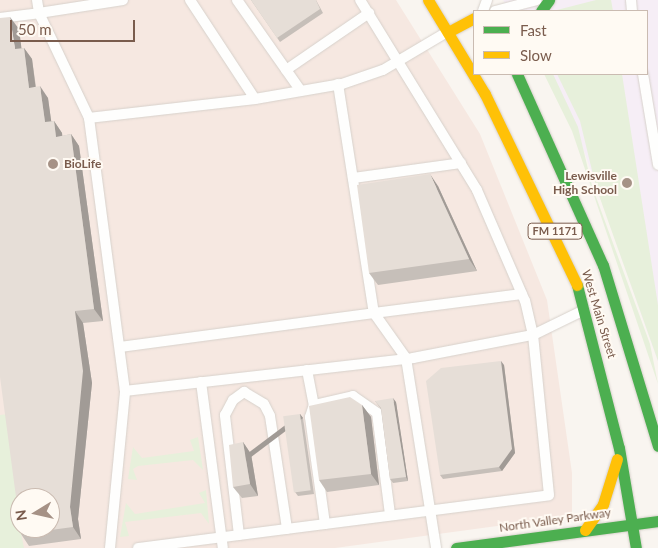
<!DOCTYPE html>
<style>
body{margin:0}
#map{position:relative;width:658px;height:548px;overflow:hidden;background:#f9f5f0;font-family:Lato,sans-serif}
div>[style]{position:absolute}
.commercial>*{inset:0;background:#f6e8e1}
.education>*{inset:0;background:#f6eef6}
.green>*{inset:0;background:#e7f0db}
.roads{filter:drop-shadow(0 0 1px #d7d1cb) drop-shadow(0 0 1px #d7d1cb)}
.lane>*{height:10px;margin:-5px;padding:0 5px;transform-origin:5px;border-radius:5px;background:#fefefd}
.fast>*{height:11px;margin:-5.5px;padding:0 5.5px;transform-origin:5.5px;border-radius:5.5px;background:#4caf50}
.slow>*{height:11px;margin:-5.5px;padding:0 5.5px;transform-origin:5.5px;border-radius:5.5px;background:#ffc107}
.wall>*{inset:0;background:#c6bfb9}
.shaded-wall>*{inset:0;background:#a19b96;transform-origin:0 0}
.building>*{inset:0;background:#e6ded7;transform-origin:0 0}
.dots>*{width:14px;height:14px;translate:-50% -50%;box-sizing:border-box;border:2px solid #fffaf3;border-radius:50%}
span{translate:-50% -50%;white-space:nowrap;text-align:center;line-height:1.15;-webkit-text-stroke:4px #fffaf3;paint-order:stroke}
.shield-label span{padding:1px 4px;background:#fffaf3;border:1px solid;border-radius:4px;-webkit-text-stroke-width:0}
.shield-label{font-size:11px;color:#7a5c4d;font-weight:700}
.poi-label{font-size:12px;color:#7a5c4d;font-weight:700}
.left{translate:0 -50%;text-align:left}
.right{translate:-100% -50%;text-align:right}
.street-label{font-size:12px;color:#7a5c4d}
.legend{position:absolute;left:473px;top:10px;width:175px;height:65px;box-sizing:border-box;background:#fffaf3;border:1px solid #cabbb1;margin:0;padding:6px 9px;list-style:none;font-size:15px;color:#7a5c4d}
.legend li{display:flex;align-items:center;gap:10px;height:25px}
.legend b{width:25px;border:1px solid #cabbb1}
.north{position:absolute;left:10px;top:488px;width:50px;height:50px;box-sizing:border-box;background:#fffaf3;border:1px solid #cabbb1;border-radius:50%;rotate:261deg;font-size:14px;font-weight:700;line-height:20px;text-align:center;color:#7a5c4d}
.north::after{content:'';display:block;margin:auto;width:18px;height:22px;background:#a69286;clip-path:polygon(50% 0,100% 100%,50% 72%,0 100%)}
.scale{position:absolute;left:10px;top:20px;width:125px;height:22px;box-sizing:border-box;border:2px solid #7a5c4d;border-top:0;padding-left:6px;font-size:15px;line-height:18px;white-space:nowrap;color:#7a5c4d;-webkit-text-stroke:4px #fffaf3;paint-order:stroke}
</style>
<div id="map">
<div class="commercial">
<i style="clip-path:polygon(evenodd,0 0,396px 0,480px 134px,547px 300px,572px 473px,572px 516px,335px 548px,0 548px,0 0,20px 498px,50px 498px,50px 528px,20px 528px,20px 498px)"></i>
</div>
<div class="education">
<i style="clip-path:polygon(503px 0,658px 0,658px 362px,577px 131px,548px 74px,647px 74px,647px 11px,510px 11px)"></i>
</div>
<div class="green">
<i style="clip-path:polygon(596px 0,611px 0,613px 11px,553px 11px)"></i>
<i style="clip-path:polygon(544px 74px,553px 74px,578px 127px,592px 186px,650px 344px,658px 384px,572px 131px)"></i>
<i style="clip-path:polygon(557px 74px,622px 74px,658px 305px,658px 361px,596px 187px,580px 121px)"></i>
<i style="clip-path:polygon(9px 414px,20px 528px,24px 548px,0 548px,0 415px)"></i>
<i style="clip-path:polygon(198px 437px,203px 470px,193px 460px,138px 466px,133px 469px,137px 480px,128px 479px,133px 447px,142px 458px,194px 451px,190px 440px)"></i>
<i style="clip-path:polygon(206px 490px,209px 524px,201px 513px,125px 522px,129px 536px,120px 537px,126px 503px,135px 514px,205px 503px,199px 493px)"></i>
</div>
<div class="roads">
<div class="lane">
<i style="left:37px;top:0;width:13px;rotate:81deg"></i>
<i style="left:39px;top:13px;width:85px;rotate:-8.8deg"></i>
<i style="left:190px;top:0;width:118px;rotate:56.7deg"></i>
<i style="left:255px;top:99px;width:88px;rotate:-9.8deg"></i>
<i style="left:342px;top:84px;width:43px;rotate:-18.9deg"></i>
<i style="left:383px;top:70px;width:74px;rotate:-30.7deg"></i>
<i style="left:237px;top:0;width:111px;rotate:54.9deg"></i>
<i style="left:631px;top:0;width:11px;rotate:85deg"></i>
<i style="left:483px;top:11px;width:12px;rotate:-70deg"></i>
<i style="left:495px;top:11px;width:43px;rotate:-14.7deg"></i>
<i style="left:0;top:18px;width:39px;rotate:-7deg"></i>
<i style="left:39px;top:13px;width:116px;rotate:64.5deg"></i>
<i style="left:89px;top:118px;width:275px;rotate:82.5deg"></i>
<i style="left:286px;top:70px;width:101px;rotate:-34.5deg"></i>
<i style="left:643px;top:74px;width:92px;rotate:80.6deg"></i>
<i style="left:338px;top:84px;width:232px;rotate:81.1deg"></i>
<i style="left:374px;top:313px;width:149px;rotate:-7.3deg"></i>
<i style="left:89px;top:118px;width:167px;rotate:-6.5deg"></i>
<i style="left:353px;top:178px;width:109px;rotate:-7.9deg"></i>
<i style="left:120px;top:347px;width:256px;rotate:-7.6deg"></i>
<i style="left:374px;top:313px;width:55px;rotate:54.6deg"></i>
<i style="left:406px;top:358px;width:192px;rotate:81deg"></i>
<i style="left:307px;top:370px;width:36px;rotate:79deg"></i>
<i style="left:201px;top:382px;width:167px;rotate:82.5deg"></i>
<i style="left:325px;top:524px;width:108px;rotate:-98deg"></i>
<i style="left:310px;top:417px;width:13px;rotate:-72deg"></i>
<i style="left:314px;top:405px;width:40px;rotate:-13deg"></i>
<i style="left:353px;top:396px;width:29px;rotate:35deg"></i>
<i style="left:377px;top:413px;width:103px;rotate:82.7deg"></i>
<i style="left:239px;top:535px;width:121px;rotate:-96.7deg"></i>
<i style="left:225px;top:415px;width:17px;rotate:-62deg"></i>
<i style="left:233px;top:400px;width:14px;rotate:-36deg"></i>
<i style="left:244px;top:392px;width:23px;rotate:31deg"></i>
<i style="left:264px;top:404px;width:13px;rotate:63deg"></i>
<i style="left:270px;top:416px;width:114px;rotate:81.4deg"></i>
<i style="left:110px;top:548px;width:158px;rotate:-84.5deg"></i>
<i style="left:125px;top:391px;width:290px;rotate:-6.5deg"></i>
<i style="left:413px;top:358px;width:122px;rotate:-10.9deg"></i>
<i style="left:533px;top:335px;width:35px;rotate:-103deg"></i>
<i style="left:525px;top:301px;width:121px;rotate:-113.4deg"></i>
<i style="left:477px;top:190px;width:223px;rotate:-121.6deg"></i>
<i style="left:138px;top:548px;width:414px;rotate:-7.3deg"></i>
<i style="left:549px;top:495px;width:161px;rotate:-95.7deg"></i>
<i style="left:533px;top:335px;width:57px;rotate:-26.1deg"></i>
</div>
<div class="fast">
<i style="left:541px;top:11px;width:14px;rotate:-54deg"></i>
<i style="left:517px;top:74px;width:209px;rotate:65.8deg"></i>
<i style="left:603px;top:265px;width:189px;rotate:73.1deg"></i>
<i style="left:577px;top:285px;width:168px;rotate:75.6deg"></i>
<i style="left:619px;top:448px;width:101px;rotate:80.4deg"></i>
<i style="left:456px;top:548px;width:204px;rotate:-7.6deg"></i>
</div>
<div class="slow">
<i style="left:428px;top:0;width:110px;rotate:58.8deg"></i>
<i style="left:485px;top:94px;width:212px;rotate:64.3deg"></i>
<i style="left:448px;top:32px;width:30px;rotate:-28deg"></i>
<i style="left:585px;top:530px;width:32px;rotate:-55deg"></i>
<i style="left:603px;top:504px;width:47px;rotate:-72.7deg"></i>
</div>
</div>
<div class="wall">
<i style="clip-path:polygon(251px 0,316px 0,323px 13px,280px 42px)"></i>
<i style="clip-path:polygon(19px 29px,21px 48px,24px 48px,32px 59px,36px 87px,48px 98px,51px 121px,54px 121px,62px 133px,62px 136px,71px 134px,79px 146px,103px 321px,83px 323px,92px 383px,78px 519px,81px 539px,29px 546px,21px 534px)"></i>
<i style="clip-path:polygon(438px 186px,477px 271px,378px 285px,369px 273px)"></i>
<i style="clip-path:polygon(504px 365px,515px 453px,502px 471px,443px 479px,440px 475px)"></i>
<i style="clip-path:polygon(375px 401px,396px 402px,408px 481px,393px 483px,390px 479px,381px 409px)"></i>
<i style="clip-path:polygon(362px 405px,371px 417px,379px 485px,327px 492px,319px 480px)"></i>
<i style="clip-path:polygon(300px 414px,303px 418px,314px 494px,298px 496px,295px 492px)"></i>
<i style="clip-path:polygon(243px 442px,251px 454px,258px 496px,242px 498px,233px 487px)"></i>
</div>
<div class="shaded-wall">
<i style="clip-path:polygon(10px 17px,19px 29px,23px 60px,15px 49px)"></i>
<i style="clip-path:polygon(24px 48px,32px 59px,37px 99px,29px 88px)"></i>
<i style="clip-path:polygon(40px 86px,48px 98px,53px 134px,45px 122px)"></i>
<i style="clip-path:polygon(54px 121px,62px 133px,64px 148px,56px 137px)"></i>
<i style="clip-path:polygon(71px 134px,79px 146px,103px 321px,94px 309px)"></i>
<i style="clip-path:polygon(430px 174px,438px 186px,477px 271px,469px 259px)"></i>
<i style="clip-path:polygon(75px 311px,83px 323px,92px 383px,78px 519px,81px 539px,73px 527px,70px 507px)"></i>
<i style="clip-path:polygon(501px 361px,504px 365px,515px 453px,502px 471px,499px 467px)"></i>
<i style="clip-path:polygon(393px 398px,396px 402px,408px 481px,406px 477px)"></i>
<i style="clip-path:polygon(362px 405px,371px 417px,379px 485px,371px 474px)"></i>
<i style="left:300px;top:414px;width:5px;height:77px;rotate:53deg"></i>
<i style="clip-path:polygon(243px 442px,251px 454px,258px 496px,250px 484px)"></i>
</div>
<div class="building">
<i style="clip-path:polygon(251px 0,316px 0,320px 9px,277px 38px)"></i>
<i style="clip-path:polygon(10px 17px,15px 49px,24px 48px,29px 88px,40px 86px,45px 122px,54px 121px,56px 137px,71px 134px,94px 309px,75px 311px,83px 371px,70px 507px,73px 527px,21px 534px,20px 528px,50px 528px,50px 498px,20px 498px,20px 527px,0 377px,0 18px)"></i>
<i style="clip-path:polygon(430px 174px,469px 259px,369px 273px,357px 185px)"></i>
<i style="clip-path:polygon(501px 361px,512px 449px,499px 467px,440px 475px,426px 381px,441px 368px)"></i>
<i style="clip-path:polygon(350px 397px,362px 405px,371px 474px,319px 480px,309px 406px)"></i>
<i style="clip-path:polygon(393px 398px,406px 477px,390px 479px,381px 408px,375px 401px)"></i>
<i style="left:300px;top:414px;width:77px;height:17px;rotate:82deg"></i>
<i style="clip-path:polygon(243px 442px,250px 484px,233px 487px,229px 445px)"></i>
</div>
<div class="dots">
<i style="left:53px;top:164px;background:#a69286"></i>
<i style="left:627px;top:183px;background:#a69286"></i>
</div>
<div class="shield-label">
<span style="left:555px;top:231px">FM 1171</span>
</div>
<div class="poi-label">
<span class="left" style="left:64px;top:164px">BioLife</span>
<span class="right" style="left:617px;top:183px">Lewisville<br>High School</span>
</div>
<div class="street-label">
<span style="left:599px;top:314px;rotate:73deg">West Main Street</span>
<span style="left:555px;top:520px;rotate:-8deg">North Valley Parkway</span>
</div>
<ul class="legend">
<li><b style="height:6px;background:#4caf50"></b>Fast</li>
<li><b style="height:6px;background:#ffc107"></b>Slow</li>
</ul>
<div class="north">N</div>
<div class="scale">50 m</div>
</div>
